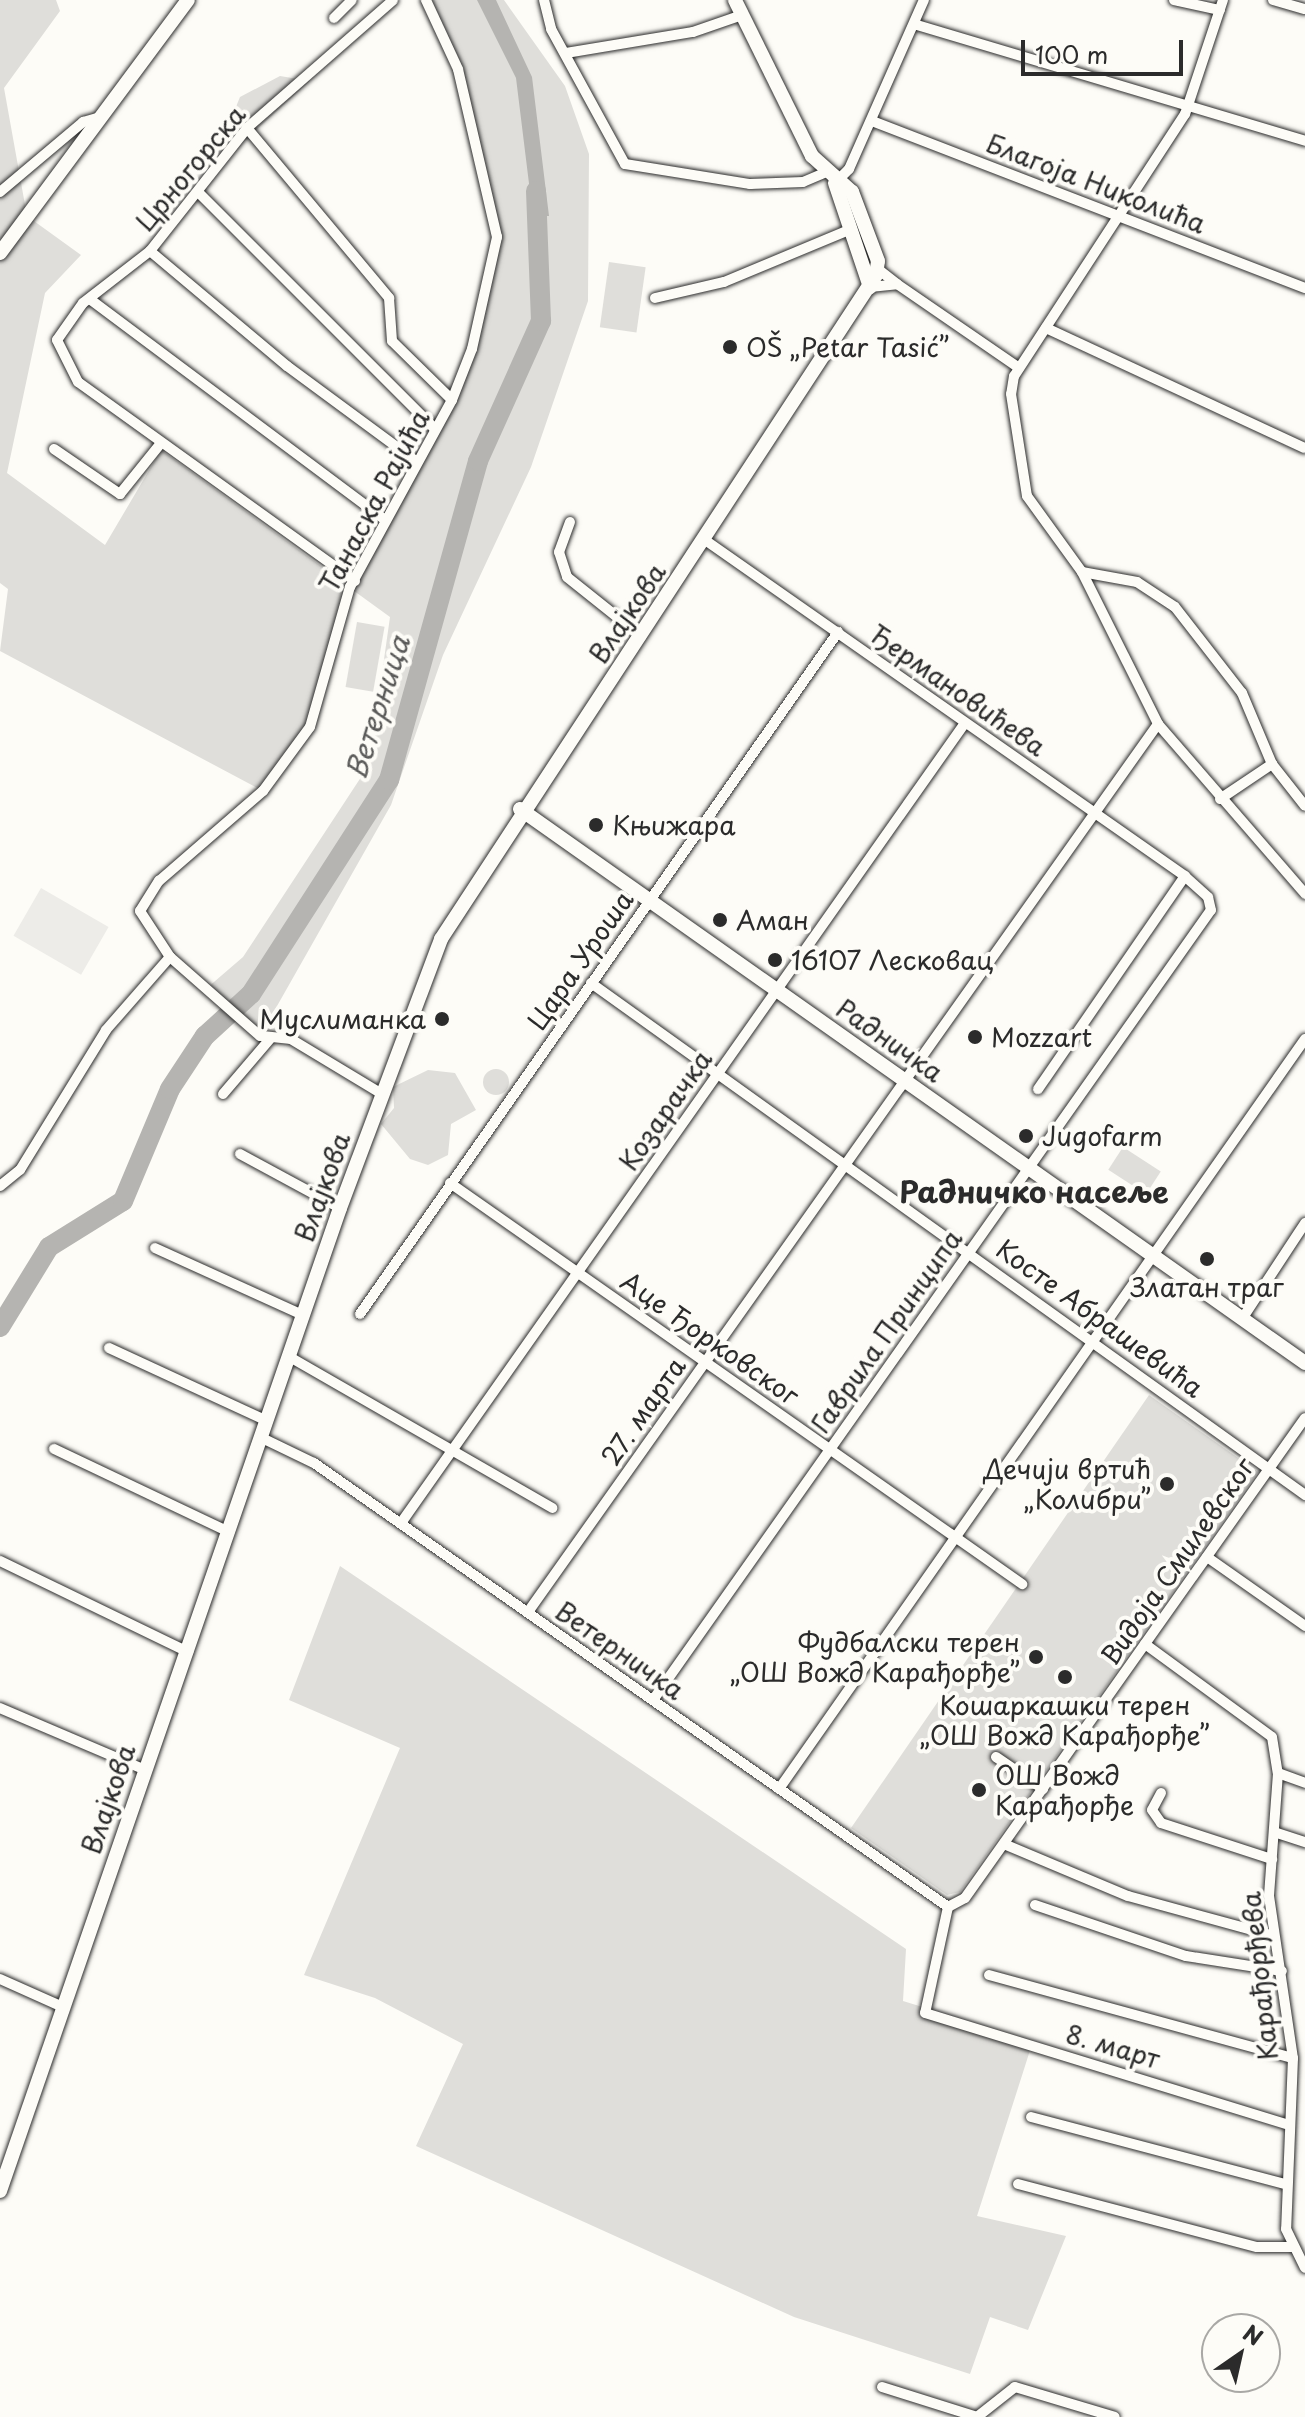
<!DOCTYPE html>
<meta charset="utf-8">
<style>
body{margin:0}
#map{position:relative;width:1305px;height:2417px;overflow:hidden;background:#fdfcf7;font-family:"Playpen Sans",sans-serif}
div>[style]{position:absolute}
.built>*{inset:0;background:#edece8;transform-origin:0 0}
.green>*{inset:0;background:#dfdeda;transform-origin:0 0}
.round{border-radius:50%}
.water>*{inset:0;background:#b5b4b1}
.river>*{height:20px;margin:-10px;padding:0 10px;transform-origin:10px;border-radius:10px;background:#b5b4b1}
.roads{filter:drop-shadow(0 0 2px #2b2b2b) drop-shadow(0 0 2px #2b2b2b)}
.street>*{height:10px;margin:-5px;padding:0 5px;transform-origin:5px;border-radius:5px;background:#fdfcf7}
.secondary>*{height:14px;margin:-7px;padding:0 7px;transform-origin:7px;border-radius:7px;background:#fdfcf7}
.dots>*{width:22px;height:22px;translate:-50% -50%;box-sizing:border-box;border:4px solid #fdfcf7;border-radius:50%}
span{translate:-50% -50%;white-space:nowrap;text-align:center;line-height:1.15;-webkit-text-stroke:8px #fdfcf7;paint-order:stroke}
.street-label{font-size:26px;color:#2b2b2b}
.poi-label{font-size:26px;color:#2b2b2b}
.left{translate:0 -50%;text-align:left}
.right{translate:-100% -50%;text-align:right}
.water-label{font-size:28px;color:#5b5b5a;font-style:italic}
.quarter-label{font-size:30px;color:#2b2b2b;font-weight:700}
.north{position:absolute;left:1201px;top:2313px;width:80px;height:80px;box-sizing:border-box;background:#fdfcf7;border:2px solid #a9a8a5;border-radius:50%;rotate:34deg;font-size:22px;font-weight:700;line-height:32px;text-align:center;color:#2b2b2b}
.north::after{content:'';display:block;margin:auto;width:28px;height:36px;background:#2b2b2b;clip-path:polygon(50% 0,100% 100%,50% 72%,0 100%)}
.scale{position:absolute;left:1021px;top:40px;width:162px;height:36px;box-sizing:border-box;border:4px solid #2b2b2b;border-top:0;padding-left:10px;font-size:24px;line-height:28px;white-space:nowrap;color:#2b2b2b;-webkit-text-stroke:6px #fdfcf7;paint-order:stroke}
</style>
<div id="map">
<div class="built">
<i style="left:41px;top:888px;width:78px;height:55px;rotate:30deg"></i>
</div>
<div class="green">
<i style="clip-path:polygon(0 0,56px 0,60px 11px,4px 88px,27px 216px,81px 255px,45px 293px,7px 473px,105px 545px,161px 450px,350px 587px,463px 373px,497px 237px,458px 69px,426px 0,504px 0,565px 86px,589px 154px,588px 301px,531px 467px,443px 655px,391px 805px,260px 1036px,207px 988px,243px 957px,369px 765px,390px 617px,350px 588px,318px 711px,263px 791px,0 651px,8px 589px,0 583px)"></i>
<i style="clip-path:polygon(280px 76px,310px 81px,209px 173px,240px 97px)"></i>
<i style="left:609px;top:262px;width:37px;height:66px;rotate:8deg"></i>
<i style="left:357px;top:622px;width:28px;height:66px;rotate:10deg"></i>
<i class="round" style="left:483px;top:1069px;width:26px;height:26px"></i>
<i style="clip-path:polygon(428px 1070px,455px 1073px,476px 1110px,451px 1124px,448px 1155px,428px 1165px,410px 1159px,381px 1124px,394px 1108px,393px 1087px)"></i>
<i style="left:1123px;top:1147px;width:45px;height:27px;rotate:33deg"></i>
<i style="clip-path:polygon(1149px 1395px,1258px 1472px,960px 1892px,947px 1895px,851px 1828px)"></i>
<i style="clip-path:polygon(340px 1566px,906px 1949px,903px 2001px,1033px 2041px,977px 2216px,1066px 2236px,1028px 2330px,990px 2317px,970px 2374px,794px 2317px,416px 2146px,463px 2044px,375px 1998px,304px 1975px,400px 1748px,289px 1700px)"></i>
</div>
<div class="water">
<i style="clip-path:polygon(477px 0,496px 0,532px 77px,549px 216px,533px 216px,516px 78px)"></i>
</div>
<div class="river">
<i style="left:0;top:1327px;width:94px;rotate:-58.5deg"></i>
<i style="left:49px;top:1247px;width:87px;rotate:-31.9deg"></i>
<i style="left:123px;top:1201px;width:121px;rotate:-67.2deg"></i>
<i style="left:170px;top:1089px;width:64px;rotate:-56.6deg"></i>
<i style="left:205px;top:1036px;width:62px;rotate:-42.4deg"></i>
<i style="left:251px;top:994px;width:255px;rotate:-57.2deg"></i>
<i style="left:389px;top:780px;width:331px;rotate:-74.4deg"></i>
<i style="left:478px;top:461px;width:154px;rotate:-65.8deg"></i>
<i style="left:541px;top:321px;width:130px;rotate:-92.2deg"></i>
</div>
<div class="roads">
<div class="street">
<i style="left:544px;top:0;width:30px;rotate:76deg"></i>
<i style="left:551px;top:29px;width:154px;rotate:61.3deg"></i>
<i style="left:625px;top:164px;width:127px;rotate:9.1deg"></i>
<i style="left:750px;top:184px;width:53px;rotate:-2.2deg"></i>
<i style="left:803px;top:182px;width:23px;rotate:-23deg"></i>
<i style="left:1174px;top:0;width:47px;rotate:12.3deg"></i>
<i style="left:1223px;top:0;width:120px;rotate:108.4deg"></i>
<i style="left:1185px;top:114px;width:313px;rotate:123.1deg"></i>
<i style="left:1014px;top:376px;width:18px;rotate:99deg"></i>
<i style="left:1011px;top:394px;width:103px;rotate:81.1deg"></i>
<i style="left:1027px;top:496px;width:94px;rotate:54.1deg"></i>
<i style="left:1082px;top:572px;width:170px;rotate:63.4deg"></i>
<i style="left:1158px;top:724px;width:225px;rotate:49.1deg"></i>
<i style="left:1273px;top:0;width:33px;rotate:16deg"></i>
<i style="left:334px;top:18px;width:25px;rotate:-45deg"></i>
<i style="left:917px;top:25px;width:405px;rotate:16.6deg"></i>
<i style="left:566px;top:53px;width:129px;rotate:-9.4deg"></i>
<i style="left:693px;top:32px;width:52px;rotate:-19.1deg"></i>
<i style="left:872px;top:121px;width:464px;rotate:21.1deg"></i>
<i style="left:247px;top:128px;width:222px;rotate:50.1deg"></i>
<i style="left:389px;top:298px;width:43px;rotate:86deg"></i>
<i style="left:392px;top:341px;width:84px;rotate:44.5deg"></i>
<i style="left:835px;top:183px;width:20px;rotate:-45deg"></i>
<i style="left:849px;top:169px;width:185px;rotate:-66.1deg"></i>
<i style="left:0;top:192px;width:109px;rotate:-40.1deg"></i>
<i style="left:83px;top:122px;width:18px;rotate:-16deg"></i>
<i style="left:198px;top:192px;width:335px;rotate:45deg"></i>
<i style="left:150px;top:251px;width:179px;rotate:40deg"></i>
<i style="left:287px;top:366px;width:160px;rotate:36.4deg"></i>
<i style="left:897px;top:284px;width:148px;rotate:34.5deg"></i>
<i style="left:870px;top:287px;width:27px;rotate:-6deg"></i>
<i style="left:897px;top:284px;width:24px;rotate:-142deg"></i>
<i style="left:655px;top:298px;width:71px;rotate:-13.1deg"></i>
<i style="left:724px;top:282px;width:135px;rotate:-22.6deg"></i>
<i style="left:91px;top:300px;width:367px;rotate:36.8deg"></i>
<i style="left:1046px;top:328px;width:285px;rotate:24.9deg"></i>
<i style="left:54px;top:449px;width:80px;rotate:34.3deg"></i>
<i style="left:120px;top:494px;width:65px;rotate:-51.2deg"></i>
<i style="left:570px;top:522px;width:32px;rotate:110deg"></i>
<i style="left:559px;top:552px;width:26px;rotate:72deg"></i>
<i style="left:567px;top:577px;width:95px;rotate:38.6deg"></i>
<i style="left:705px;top:540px;width:586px;rotate:34.99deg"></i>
<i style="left:1185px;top:876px;width:259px;rotate:124.6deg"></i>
<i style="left:1082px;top:572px;width:56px;rotate:10.3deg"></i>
<i style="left:1137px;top:582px;width:45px;rotate:33.3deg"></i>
<i style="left:1175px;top:607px;width:109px;rotate:52.1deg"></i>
<i style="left:1242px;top:693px;width:77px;rotate:67.1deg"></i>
<i style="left:1272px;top:764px;width:53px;rotate:51.8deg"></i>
<i style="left:355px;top:581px;width:341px;rotate:-144.3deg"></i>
<i style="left:78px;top:382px;width:47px;rotate:-116.6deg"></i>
<i style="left:57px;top:340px;width:45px;rotate:-54.9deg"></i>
<i style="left:83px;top:303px;width:85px;rotate:-37.8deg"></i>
<i style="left:150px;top:251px;width:157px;rotate:-51.7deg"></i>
<i style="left:247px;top:128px;width:194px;rotate:-41.2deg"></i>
<i style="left:1220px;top:799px;width:63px;rotate:-33.9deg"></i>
<i style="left:591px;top:983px;width:879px;rotate:35.64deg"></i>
<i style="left:223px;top:1094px;width:72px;rotate:-49.5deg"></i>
<i style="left:382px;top:1094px;width:106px;rotate:-148.9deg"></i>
<i style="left:291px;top:1039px;width:31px;rotate:-174deg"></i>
<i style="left:260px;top:1036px;width:120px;rotate:-138.7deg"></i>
<i style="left:170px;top:957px;width:55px;rotate:-123.1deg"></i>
<i style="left:140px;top:911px;width:36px;rotate:-58deg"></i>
<i style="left:159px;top:881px;width:138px;rotate:-40.9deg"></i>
<i style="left:263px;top:791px;width:79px;rotate:-53.7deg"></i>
<i style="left:310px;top:727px;width:146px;rotate:-74.1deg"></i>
<i style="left:350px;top:587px;width:213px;rotate:-61.4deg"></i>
<i style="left:452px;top:400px;width:55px;rotate:-68.6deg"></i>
<i style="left:472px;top:349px;width:115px;rotate:-77.4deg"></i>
<i style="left:497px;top:237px;width:172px;rotate:-103.1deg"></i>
<i style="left:458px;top:69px;width:76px;rotate:-114.9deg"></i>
<i style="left:240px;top:1154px;width:114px;rotate:28.4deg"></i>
<i style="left:450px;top:1183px;width:699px;rotate:35.03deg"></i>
<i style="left:0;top:1186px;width:26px;rotate:-39deg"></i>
<i style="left:20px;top:1170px;width:164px;rotate:-58.4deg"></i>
<i style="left:106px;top:1030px;width:97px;rotate:-48.8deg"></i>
<i style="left:155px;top:1248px;width:162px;rotate:24.4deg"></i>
<i style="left:360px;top:1314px;width:833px;rotate:-54.97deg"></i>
<i style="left:1242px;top:1319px;width:115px;rotate:-56.7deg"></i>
<i style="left:109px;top:1348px;width:174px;rotate:24.8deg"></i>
<i style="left:288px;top:1356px;width:305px;rotate:29.9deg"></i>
<i style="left:262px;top:1438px;width:58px;rotate:25.7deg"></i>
<i style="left:314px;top:1463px;width:774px;rotate:35deg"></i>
<i style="left:54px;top:1449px;width:194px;rotate:25.4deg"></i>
<i style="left:401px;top:1523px;width:979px;rotate:-54.82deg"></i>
<i style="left:1207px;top:1557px;width:120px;rotate:35.1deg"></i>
<i style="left:0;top:1561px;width:209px;rotate:25.8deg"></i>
<i style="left:528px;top:1612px;width:1089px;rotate:-54.65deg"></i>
<i style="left:1145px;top:1644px;width:157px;rotate:36.2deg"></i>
<i style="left:1272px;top:1737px;width:36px;rotate:81deg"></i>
<i style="left:1278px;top:1773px;width:123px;rotate:94.2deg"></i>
<i style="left:1269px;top:1896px;width:164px;rotate:81.6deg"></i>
<i style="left:1293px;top:2058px;width:171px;rotate:92.3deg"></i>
<i style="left:1286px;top:2229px;width:43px;rotate:64deg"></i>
<i style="left:653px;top:1700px;width:967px;rotate:-54.77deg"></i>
<i style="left:1211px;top:910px;width:13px;rotate:-103deg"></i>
<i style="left:1208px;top:897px;width:31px;rotate:-138deg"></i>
<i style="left:0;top:1708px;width:155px;rotate:23.1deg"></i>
<i style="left:996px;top:1757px;width:57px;rotate:34.2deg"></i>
<i style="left:1278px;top:1773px;width:29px;rotate:20deg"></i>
<i style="left:779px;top:1789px;width:916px;rotate:-54.96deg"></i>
<i style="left:1161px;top:1793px;width:19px;rotate:118deg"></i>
<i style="left:1152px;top:1810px;width:16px;rotate:55deg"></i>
<i style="left:1161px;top:1823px;width:117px;rotate:18deg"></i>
<i style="left:1274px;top:1832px;width:33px;rotate:18deg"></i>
<i style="left:1004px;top:1844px;width:134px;rotate:22.8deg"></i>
<i style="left:1128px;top:1896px;width:151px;rotate:15.3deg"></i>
<i style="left:1035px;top:1905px;width:159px;rotate:18.7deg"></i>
<i style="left:1186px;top:1956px;width:97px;rotate:8.9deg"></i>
<i style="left:948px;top:1907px;width:19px;rotate:-28deg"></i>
<i style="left:965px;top:1898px;width:588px;rotate:-54.69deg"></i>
<i style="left:948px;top:1907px;width:108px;rotate:102.2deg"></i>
<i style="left:925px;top:2013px;width:380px;rotate:17.1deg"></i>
<i style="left:989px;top:1975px;width:315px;rotate:15.3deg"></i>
<i style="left:0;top:1979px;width:69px;rotate:24deg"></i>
<i style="left:1031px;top:2117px;width:263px;rotate:14.8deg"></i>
<i style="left:1018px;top:2184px;width:247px;rotate:14.8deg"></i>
<i style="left:1257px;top:2247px;width:35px"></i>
<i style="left:882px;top:2387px;width:100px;rotate:17.5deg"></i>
<i style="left:977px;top:2417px;width:48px;rotate:-38.3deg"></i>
<i style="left:1015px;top:2387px;width:104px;rotate:16.7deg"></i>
</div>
<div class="secondary">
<i style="left:835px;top:183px;width:110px;rotate:71.4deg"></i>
<i style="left:0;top:253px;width:315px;rotate:-53.4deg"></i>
<i style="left:520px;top:809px;width:961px;rotate:35.21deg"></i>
<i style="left:0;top:2191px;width:1040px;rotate:-70.92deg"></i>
<i style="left:340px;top:1208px;width:287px;rotate:-69.4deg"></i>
<i style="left:441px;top:939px;width:794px;rotate:-56.77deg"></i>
<i style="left:876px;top:275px;width:14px;rotate:-82deg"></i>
<i style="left:878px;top:261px;width:74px;rotate:-110.6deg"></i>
<i style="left:852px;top:192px;width:54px;rotate:-138deg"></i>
<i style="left:812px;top:156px;width:174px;rotate:-116.3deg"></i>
</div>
</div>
<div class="dots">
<i style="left:730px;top:347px;background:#2b2b2b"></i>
<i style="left:596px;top:825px;background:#2b2b2b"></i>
<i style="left:720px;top:920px;background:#2b2b2b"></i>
<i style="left:775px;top:960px;background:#2b2b2b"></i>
<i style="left:442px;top:1019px;background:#2b2b2b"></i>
<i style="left:975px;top:1037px;background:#2b2b2b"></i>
<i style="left:1026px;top:1136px;background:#2b2b2b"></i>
<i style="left:1207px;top:1259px;background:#2b2b2b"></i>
<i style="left:1167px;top:1484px;background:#2b2b2b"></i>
<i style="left:1036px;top:1657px;background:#2b2b2b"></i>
<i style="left:1065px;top:1677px;background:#2b2b2b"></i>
<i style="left:979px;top:1790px;background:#2b2b2b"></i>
</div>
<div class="street-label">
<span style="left:190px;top:168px;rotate:-50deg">Црногорска</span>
<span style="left:1096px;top:183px;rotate:21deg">Благоја Николића</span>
<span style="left:374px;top:501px;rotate:-62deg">Танаска Рајића</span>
<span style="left:627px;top:613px;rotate:-56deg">Влајкова</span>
<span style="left:958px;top:690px;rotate:35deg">Ђермановићева</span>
<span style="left:580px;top:960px;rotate:-55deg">Цара Уроша</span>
<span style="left:890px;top:1040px;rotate:35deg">Радничка</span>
<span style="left:665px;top:1110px;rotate:-55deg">Козарачка</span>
<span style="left:322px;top:1187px;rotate:-70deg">Влајкова</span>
<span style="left:1100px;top:1318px;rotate:36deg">Косте Абрашевића</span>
<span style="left:886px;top:1331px;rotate:-55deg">Гаврила Принципа</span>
<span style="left:710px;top:1338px;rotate:35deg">Аце Ђорковског</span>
<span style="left:643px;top:1411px;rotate:-55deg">27. марта</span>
<span style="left:1177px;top:1561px;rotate:-55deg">Видоја Смилевског</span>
<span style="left:620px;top:1650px;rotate:35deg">Ветерничка</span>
<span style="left:108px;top:1799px;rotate:-71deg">Влајкова</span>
<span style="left:1259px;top:1976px;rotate:-96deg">Карађорђева</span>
<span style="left:1113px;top:2046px;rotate:16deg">8. март</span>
</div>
<div class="poi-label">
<span class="left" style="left:746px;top:347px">OŠ „Petar Tasić”</span>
<span class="left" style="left:612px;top:825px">Књижара</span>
<span class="left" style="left:736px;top:920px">Аман</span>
<span class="left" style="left:791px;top:960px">16107 Лесковац</span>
<span class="right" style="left:426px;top:1019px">Муслиманка</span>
<span class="left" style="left:991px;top:1037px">Mozzart</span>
<span class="left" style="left:1042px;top:1136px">Jugofarm</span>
<span style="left:1207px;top:1287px">Златан траг</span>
<span class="right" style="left:1151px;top:1484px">Дечији вртић<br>„Колибри”</span>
<span class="right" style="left:1020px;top:1657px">Фудбалски терен<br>„ОШ Вожд Карађорђе”</span>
<span style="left:1065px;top:1720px">Кошаркашки терен<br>„ОШ Вожд Карађорђе”</span>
<span class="left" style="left:995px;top:1790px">ОШ Вожд<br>Карађорђе</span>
</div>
<div class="water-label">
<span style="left:377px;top:707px;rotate:-72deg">Ветерница</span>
</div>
<div class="quarter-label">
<span style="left:1034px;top:1191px">Радничко насеље</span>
</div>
<div class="north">N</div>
<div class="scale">100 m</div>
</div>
